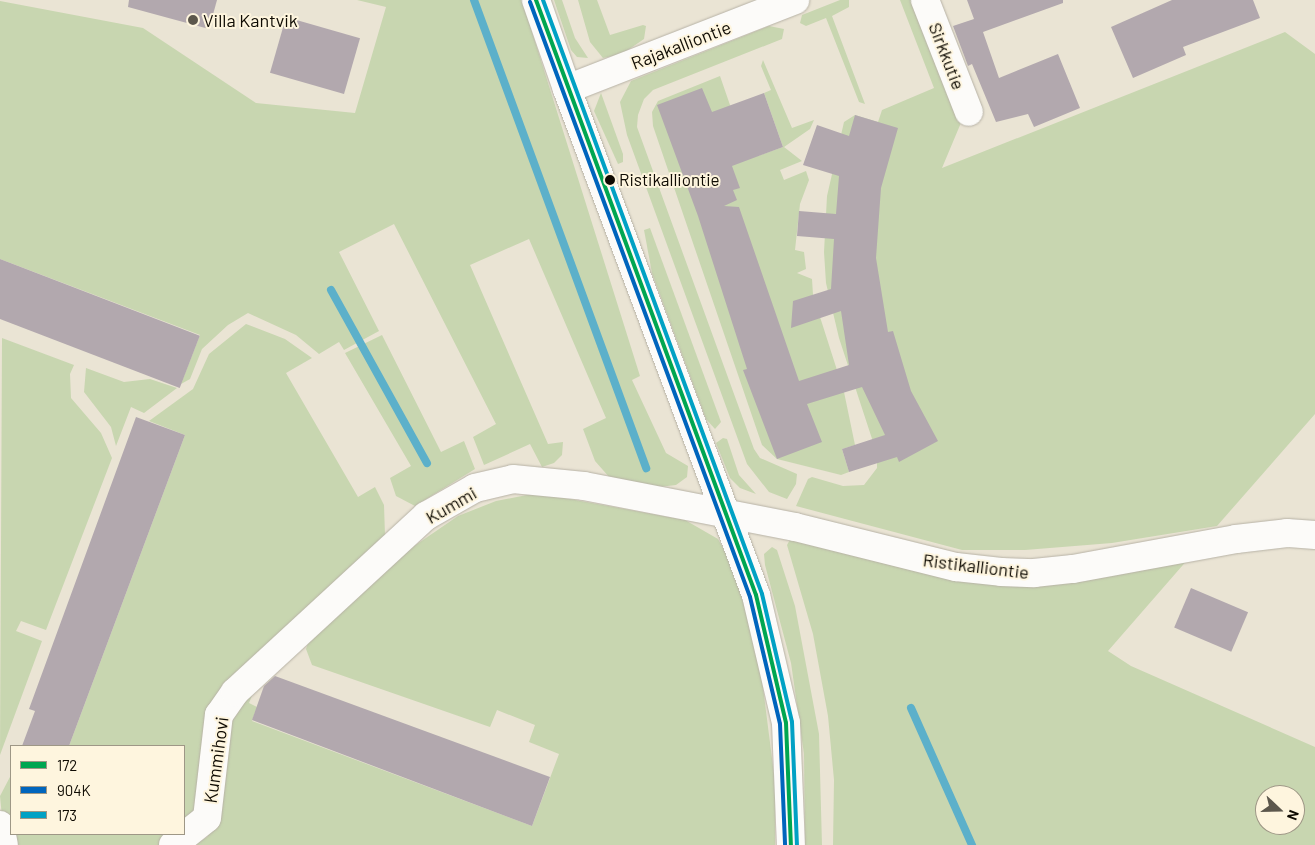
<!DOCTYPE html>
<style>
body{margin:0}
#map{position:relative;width:1315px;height:845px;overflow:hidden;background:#eae4d4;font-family:Barlow,sans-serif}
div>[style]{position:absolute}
.green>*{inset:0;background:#c8d6b0}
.stream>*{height:8px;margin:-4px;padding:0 4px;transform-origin:4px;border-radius:4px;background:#5cb0ca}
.building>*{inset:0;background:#b2a8ae;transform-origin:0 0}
.roads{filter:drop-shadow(0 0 1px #b7b2a6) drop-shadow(0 0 1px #b7b2a6)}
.minor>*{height:28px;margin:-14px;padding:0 14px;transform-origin:14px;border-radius:14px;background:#fcfbf9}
.bus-1>*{height:4px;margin:-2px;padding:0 2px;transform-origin:2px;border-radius:2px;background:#00a651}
.bus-2>*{height:4px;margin:-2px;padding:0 2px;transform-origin:2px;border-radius:2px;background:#0065bd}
.bus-3>*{height:4px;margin:-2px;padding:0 2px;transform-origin:2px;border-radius:2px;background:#01a1c4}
.dots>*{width:14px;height:14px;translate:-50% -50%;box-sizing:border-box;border:2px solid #fef5de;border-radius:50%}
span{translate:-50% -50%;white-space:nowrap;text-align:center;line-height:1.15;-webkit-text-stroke:4px #fef5de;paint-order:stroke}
.bus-label{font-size:17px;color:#0f0b03}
.left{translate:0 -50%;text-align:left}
.poi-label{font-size:18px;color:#0f0b03}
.street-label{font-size:18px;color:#0f0b03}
.legend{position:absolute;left:10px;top:745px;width:175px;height:90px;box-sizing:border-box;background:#fef5de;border:1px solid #9e9786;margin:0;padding:6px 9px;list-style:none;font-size:15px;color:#0f0b03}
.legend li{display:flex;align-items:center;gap:10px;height:25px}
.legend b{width:25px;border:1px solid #9e9786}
.north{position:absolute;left:1255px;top:785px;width:50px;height:50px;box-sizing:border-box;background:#fef5de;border:1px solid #9e9786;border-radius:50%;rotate:111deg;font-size:14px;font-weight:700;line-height:20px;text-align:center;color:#0f0b03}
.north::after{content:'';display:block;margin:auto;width:18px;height:22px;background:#5c574c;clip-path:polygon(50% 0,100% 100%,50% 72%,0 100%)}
</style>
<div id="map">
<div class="green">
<i style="clip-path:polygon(357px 0,522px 0,640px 376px,632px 380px,666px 453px,688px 466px,687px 477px,676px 485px,659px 487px,610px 478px,595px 461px,583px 429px,606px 418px,529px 239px,470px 265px,548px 444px,563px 442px,562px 455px,554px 463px,542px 467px,530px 444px,484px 465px,473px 437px,496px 424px,394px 224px,339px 252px,379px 331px,344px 350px,339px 342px,319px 354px,296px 335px,248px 313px,228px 325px,202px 349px,190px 379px,181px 384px,200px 335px,0 259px,0 1px,143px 28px,256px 103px,355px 113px,386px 7px)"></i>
<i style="clip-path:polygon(554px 0,562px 0,575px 38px,588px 58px,577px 57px,571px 50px)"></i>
<i style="clip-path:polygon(578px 0,597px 0,610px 35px,643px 25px,646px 26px,644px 39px,622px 54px,603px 58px,590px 42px)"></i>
<i style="clip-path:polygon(840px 0,849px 0,849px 7px,832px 16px,865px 104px,859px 102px,826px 18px,806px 26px,800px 23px,802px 15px)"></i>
<i style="clip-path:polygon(900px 0,916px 0,963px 118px,942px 168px,1285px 32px,1315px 54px,1315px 414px,1217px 526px,1112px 543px,1025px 550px,962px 550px,796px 506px,808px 479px,812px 477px,843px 486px,864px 485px,877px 468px,877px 454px,839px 338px,826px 283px,824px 252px,827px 196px,844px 122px,855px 115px,878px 122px,882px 110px,934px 88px)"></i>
<i style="clip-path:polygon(769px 26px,784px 29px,782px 39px,653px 90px,644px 99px,638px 115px,637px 127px,754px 449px,760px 458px,797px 474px,796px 484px,787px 499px,769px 492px,747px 464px,627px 135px,620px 102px,631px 81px)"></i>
<i style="clip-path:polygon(763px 60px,792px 128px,814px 120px,810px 129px,784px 147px,802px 161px,780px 170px,784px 180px,806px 171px,809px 180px,800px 204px,795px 250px,804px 252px,806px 269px,797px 273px,812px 279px,813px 295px,844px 392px,855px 445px,842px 449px,849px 472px,841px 475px,777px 459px,762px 445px,653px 126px,652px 112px,658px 101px,720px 76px,730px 105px,758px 156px,783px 147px,764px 93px,771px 90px,761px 66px)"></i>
<i style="clip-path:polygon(601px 93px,623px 154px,623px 162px,618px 164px,594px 111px)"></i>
<i style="clip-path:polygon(650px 228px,721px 422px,715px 429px,706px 419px,652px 273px,644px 230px)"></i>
<i style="clip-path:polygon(246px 324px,285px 339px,312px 358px,286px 373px,358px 497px,375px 487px,384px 505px,385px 535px,372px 556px,229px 684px,207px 788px,184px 830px,184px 746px,69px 746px,185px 435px,149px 421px,193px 389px,209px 354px)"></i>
<i style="clip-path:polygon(382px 335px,441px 452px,464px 441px,475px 469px,415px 506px,396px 496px,390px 478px,411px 466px,345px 353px)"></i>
<i style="clip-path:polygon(2px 338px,74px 365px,70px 374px,71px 398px,101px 433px,112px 458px,46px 630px,21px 621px,16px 631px,42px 641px,0 755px)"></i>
<i style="clip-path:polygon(86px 368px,124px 382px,150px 379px,177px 388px,144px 413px,131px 407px,116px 446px,111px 427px,84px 392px)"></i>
<i style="clip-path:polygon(723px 438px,727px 439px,739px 475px,756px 494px,740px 488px,730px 478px,716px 443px)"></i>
<i style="clip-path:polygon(537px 493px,685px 520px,718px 539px,731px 562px,758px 648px,775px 782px,775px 845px,195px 845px,207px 837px,219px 817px,231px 714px,253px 693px,249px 703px,257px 707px,252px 721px,532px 826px,559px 754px,529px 742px,535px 725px,497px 710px,490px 727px,312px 665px,306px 649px,310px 637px,404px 553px,458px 516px,496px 501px)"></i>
<i style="clip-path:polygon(evenodd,791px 538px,893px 563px,1189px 558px,1108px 651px,1131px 666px,1315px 747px,1315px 845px,833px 845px,834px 780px,828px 716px,813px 634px,787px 545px,791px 538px,1265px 795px,1295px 795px,1295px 825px,1265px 825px,1265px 795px)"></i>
<i style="clip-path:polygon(772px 547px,777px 550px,795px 606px,819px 734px,822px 845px,805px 845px,804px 754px,791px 663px,765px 565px,764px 554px)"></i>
<i style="clip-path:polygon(11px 775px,11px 834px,177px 834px,159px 845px,9px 845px,4px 838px,0 796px)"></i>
</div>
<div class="stream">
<i style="left:474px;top:0;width:499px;rotate:69.8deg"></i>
<i style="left:331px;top:290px;width:198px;rotate:61deg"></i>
<i style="left:911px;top:708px;width:150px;rotate:66deg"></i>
</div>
<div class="building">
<i style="clip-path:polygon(129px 0,217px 0,209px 29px,128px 7px)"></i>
<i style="clip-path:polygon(967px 0,1063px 0,1063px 3px,983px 32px,999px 78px,1058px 54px,1080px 108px,1034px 127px,1028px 114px,996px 122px,972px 64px,968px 66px,953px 26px,974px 19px)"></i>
<i style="clip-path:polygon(1172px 0,1253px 0,1260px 18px,1183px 47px,1186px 55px,1133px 78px,1111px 27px)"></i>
<i style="left:286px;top:17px;width:77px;height:58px;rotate:16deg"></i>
<i style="clip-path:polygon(702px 88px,712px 112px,764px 93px,783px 147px,732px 166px,740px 188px,733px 190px,737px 200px,724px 206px,739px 207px,799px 381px,849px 365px,841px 311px,791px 328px,793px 301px,831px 289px,834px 239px,797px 236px,799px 211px,836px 214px,839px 176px,803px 165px,817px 125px,849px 136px,855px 115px,898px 128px,881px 188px,876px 258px,888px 332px,893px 331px,911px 391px,938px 441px,899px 462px,897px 457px,849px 472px,842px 449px,885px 435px,862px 387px,807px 404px,822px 442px,777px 459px,743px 370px,747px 369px,698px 216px,657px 105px)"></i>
<i style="left:0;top:259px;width:214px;height:56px;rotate:21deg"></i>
<i style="clip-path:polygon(136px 417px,185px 435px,69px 746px,22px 746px,35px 711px,29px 709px)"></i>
<i style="left:1191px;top:588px;width:62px;height:43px;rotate:23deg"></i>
<i style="clip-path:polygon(275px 676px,550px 777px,532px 826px,252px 720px,264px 686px)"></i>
</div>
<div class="roads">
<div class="minor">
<i style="left:536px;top:0;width:94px;rotate:70.8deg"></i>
<i style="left:567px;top:89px;width:540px;rotate:69.52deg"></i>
<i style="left:756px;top:595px;width:131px;rotate:76.8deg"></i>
<i style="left:786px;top:723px;width:122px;rotate:87.7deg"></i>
<i style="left:925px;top:0;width:120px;rotate:68.6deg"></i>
<i style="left:567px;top:89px;width:245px;rotate:-21.3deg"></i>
<i style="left:0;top:825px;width:20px;rotate:79deg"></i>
<i style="left:173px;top:845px;width:43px;rotate:-38.5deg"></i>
<i style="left:207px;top:818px;width:104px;rotate:-83.4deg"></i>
<i style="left:219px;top:715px;width:28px;rotate:-55deg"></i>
<i style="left:235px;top:692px;width:260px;rotate:-42.7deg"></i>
<i style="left:426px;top:516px;width:56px;rotate:-29.7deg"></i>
<i style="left:475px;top:488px;width:39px;rotate:-13deg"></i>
<i style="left:513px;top:479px;width:71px;rotate:5.6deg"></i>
<i style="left:584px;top:486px;width:215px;rotate:11deg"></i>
<i style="left:795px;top:527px;width:166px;rotate:14deg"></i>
<i style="left:956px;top:567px;width:45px;rotate:6.3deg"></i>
<i style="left:1001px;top:572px;width:33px;rotate:2deg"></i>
<i style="left:1034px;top:573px;width:39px;rotate:-6deg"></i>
<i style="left:1073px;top:569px;width:166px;rotate:-10.4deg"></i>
<i style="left:1236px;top:539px;width:51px;rotate:-6.7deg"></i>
<i style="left:1287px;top:533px;width:28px;rotate:4deg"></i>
</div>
</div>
<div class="bus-1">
<i style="left:536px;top:0;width:634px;rotate:69.71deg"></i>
<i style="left:756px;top:595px;width:131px;rotate:76.8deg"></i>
<i style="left:786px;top:723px;width:122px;rotate:87.7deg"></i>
</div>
<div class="bus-2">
<i style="left:530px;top:2px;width:634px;rotate:69.71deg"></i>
<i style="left:750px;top:597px;width:130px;rotate:76.7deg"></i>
<i style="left:780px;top:724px;width:121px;rotate:87.6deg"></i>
</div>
<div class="bus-3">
<i style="left:543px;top:0;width:633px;rotate:69.76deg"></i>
<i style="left:762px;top:594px;width:131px;rotate:76.8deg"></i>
<i style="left:792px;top:722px;width:123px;rotate:87.7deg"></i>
</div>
<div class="dots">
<i style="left:193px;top:20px;background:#5c574c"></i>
<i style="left:610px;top:180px;background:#0f0b03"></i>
</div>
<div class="bus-label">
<span class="left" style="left:619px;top:180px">Ristikalliontie</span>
</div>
<div class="poi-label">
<span class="left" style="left:203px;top:20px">Villa Kantvik</span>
</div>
<div class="street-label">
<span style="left:681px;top:45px;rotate:-21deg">Rajakalliontie</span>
<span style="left:947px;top:56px;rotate:69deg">Sirkkutie</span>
<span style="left:451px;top:505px;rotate:-30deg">Kummi</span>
<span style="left:976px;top:566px;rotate:7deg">Ristikalliontie</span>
<span style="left:216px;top:760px;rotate:-82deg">Kummihovi</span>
</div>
<ul class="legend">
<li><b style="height:6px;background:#00a651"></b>172</li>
<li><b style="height:6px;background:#0065bd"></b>904K</li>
<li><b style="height:6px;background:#01a1c4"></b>173</li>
</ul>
<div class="north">N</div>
</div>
